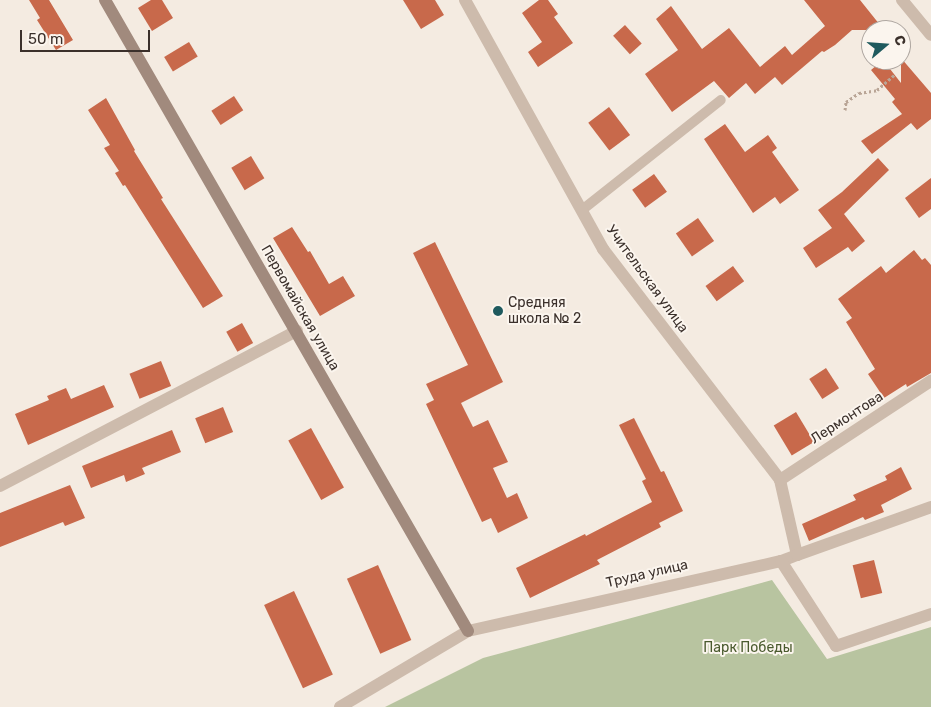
<!DOCTYPE html>
<meta charset="utf-8">
<style>
body{margin:0}
#map{position:relative;width:931px;height:707px;overflow:hidden;background:#f4ebe1;font-family:Rubik,sans-serif}
div>[style]{position:absolute}
.green>*{inset:0;background:#b8c4a0}
.building>*{inset:0;background:#c8694b;transform-origin:0 0}
.path>*{height:3px;margin-top:-1.5px;transform-origin:0;background:repeating-linear-gradient(90deg,#b9a596 0 2.5px,transparent 0 5px)}
.lane>*{height:10px;margin:-5px;padding:0 5px;transform-origin:5px;border-radius:5px;background:#cdbbac}
.street>*{height:12px;margin:-6px;padding:0 6px;transform-origin:6px;border-radius:6px;background:#cdbbac}
.secondary>*{height:12px;margin:-6px;padding:0 6px;transform-origin:6px;border-radius:6px;background:#a18a7d}
.dots>*{width:14px;height:14px;translate:-50% -50%;box-sizing:border-box;border:2px solid #fbf5ee;border-radius:50%}
span{translate:-50% -50%;white-space:nowrap;text-align:center;line-height:1.15;-webkit-text-stroke:4px #fbf5ee;paint-order:stroke}
.street-label{font-size:14px;color:#3b302b}
.poi-label{font-size:14px;color:#3b302b}
.left{translate:0 -50%;text-align:left}
.park-label{font-size:14px;color:#4a5a2e}
.north{position:absolute;left:861px;top:20px;width:50px;height:50px;box-sizing:border-box;background:#fbf5ee;border:1px solid #aea6a0;border-radius:50%;rotate:72deg;font-size:14px;font-weight:700;line-height:20px;text-align:center;color:#3b302b}
.north::after{content:'';display:block;margin:auto;width:18px;height:22px;background:#1f5a5e;clip-path:polygon(50% 0,100% 100%,50% 72%,0 100%)}
.scale{position:absolute;left:20px;top:30px;width:130px;height:22px;box-sizing:border-box;border:2px solid #3b302b;border-top:0;padding-left:6px;font-size:15px;line-height:18px;white-space:nowrap;color:#3b302b;-webkit-text-stroke:4px #fbf5ee;paint-order:stroke}
</style>
<div id="map">
<div class="green">
<i style="clip-path:polygon(772px 580px,827px 659px,931px 627px,931px 707px,385px 707px,483px 658px)"></i>
</div>
<div class="building">
<i style="clip-path:polygon(29px 0,49px 0,73px 40px,56px 50px,37px 20px,40px 18px)"></i>
<i style="clip-path:polygon(151px 0,162px 0,173px 18px,152px 31px,138px 8px)"></i>
<i style="clip-path:polygon(403px 0,435px 0,444px 15px,421px 29px)"></i>
<i style="clip-path:polygon(539px 0,548px 0,558px 14px,554px 17px,573px 43px,538px 67px,528px 52px,542px 42px,522px 13px)"></i>
<i style="clip-path:polygon(804px 0,860px 0,884px 30px,852px 30px,835px 45px,824px 52px,822px 51px,782px 85px,775px 77px,755px 94px,746px 83px,729px 98px,714px 81px,672px 112px,645px 74px,678px 50px,656px 19px,671px 6px,702px 49px,729px 28px,760px 67px,785px 46px,792px 55px,825px 26px)"></i>
<i style="left:625px;top:25px;width:25px;height:16px;rotate:48deg"></i>
<i style="left:189px;top:42px;width:17px;height:29px;rotate:59deg"></i>
<i style="clip-path:polygon(901px 58px,931px 93px,931px 119px,917px 130px,911px 123px,872px 154px,861px 141px,902px 114px,892px 102px,895px 99px,871px 70px,883px 60px,901px 83px)"></i>
<i style="left:234px;top:96px;width:17px;height:27px;rotate:57deg"></i>
<i style="clip-path:polygon(106px 98px,135px 150px,134px 151px,163px 198px,161px 199px,223px 296px,203px 308px,125px 185px,123px 186px,115px 173px,119px 171px,104px 148px,110px 145px,88px 110px)"></i>
<i style="left:609px;top:107px;width:35px;height:26px;rotate:53deg"></i>
<i style="clip-path:polygon(725px 124px,745px 152px,768px 135px,777px 148px,772px 152px,799px 190px,780px 204px,775px 197px,753px 213px,704px 139px)"></i>
<i style="left:251px;top:156px;width:26px;height:23px;rotate:59deg"></i>
<i style="clip-path:polygon(878px 158px,889px 170px,844px 214px,865px 241px,852px 252px,848px 247px,816px 268px,803px 248px,832px 228px,818px 210px,842px 192px)"></i>
<i style="left:654px;top:174px;width:22px;height:27px;rotate:54deg"></i>
<i style="clip-path:polygon(931px 178px,931px 209px,919px 218px,905px 198px)"></i>
<i style="left:698px;top:218px;width:28px;height:27px;rotate:55deg"></i>
<i style="clip-path:polygon(292px 227px,308px 252px,310px 251px,329px 284px,343px 276px,355px 296px,320px 316px,273px 238px)"></i>
<i style="clip-path:polygon(435px 242px,503px 382px,461px 403px,473px 427px,488px 420px,508px 462px,493px 468px,507px 498px,517px 493px,528px 518px,498px 533px,491px 518px,482px 522px,426px 404px,434px 400px,426px 384px,468px 365px,413px 253px)"></i>
<i style="clip-path:polygon(914px 250px,922px 260px,925px 258px,931px 265px,931px 373px,907px 387px,906px 384px,884px 398px,868px 374px,875px 369px,846px 322px,852px 318px,838px 299px,881px 266px,886px 273px)"></i>
<i style="left:733px;top:266px;width:19px;height:34px;rotate:54deg"></i>
<i style="left:242px;top:323px;width:23px;height:18px;rotate:61deg"></i>
<i style="left:161px;top:361px;width:27px;height:34px;rotate:68deg"></i>
<i style="left:826px;top:368px;width:24px;height:20px;rotate:57deg"></i>
<i style="clip-path:polygon(104px 385px,114px 407px,28px 445px,15px 414px,49px 400px,47px 396px,66px 388px,71px 399px)"></i>
<i style="left:223px;top:407px;width:27px;height:30px;rotate:68deg"></i>
<i style="left:796px;top:412px;width:35px;height:26px;rotate:59deg"></i>
<i style="clip-path:polygon(634px 418px,661px 472px,664px 471px,683px 511px,659px 523px,661px 527px,597px 560px,600px 564px,530px 598px,516px 568px,585px 534px,586px 536px,652px 502px,642px 481px,646px 479px,619px 425px)"></i>
<i style="left:311px;top:428px;width:68px;height:26px;rotate:61deg"></i>
<i style="clip-path:polygon(172px 430px,181px 452px,142px 468px,145px 474px,126px 482px,124px 475px,91px 488px,82px 466px)"></i>
<i style="clip-path:polygon(901px 467px,912px 489px,881px 505px,884px 512px,865px 520px,863px 517px,809px 541px,802px 524px,856px 500px,853px 495px,887px 480px,885px 476px)"></i>
<i style="clip-path:polygon(70px 485px,85px 518px,65px 526px,63px 522px,0 547px,0 513px)"></i>
<i style="left:874px;top:560px;width:34px;height:22px;rotate:76deg"></i>
<i style="left:378px;top:565px;width:82px;height:34px;rotate:66deg"></i>
<i style="left:294px;top:591px;width:92px;height:33px;rotate:65deg"></i>
</div>
<div class="path">
<i style="left:845px;top:110px;width:8px;rotate:-83deg"></i>
<i style="left:846px;top:102px;width:16px;rotate:-35deg"></i>
<i style="left:859px;top:93px;width:18px;rotate:-9deg"></i>
<i style="left:877px;top:90px;width:23px;rotate:-41deg"></i>
</div>
<div class="lane">
<i style="left:582px;top:210px;width:177px;rotate:-38.4deg"></i>
</div>
<div class="street">
<i style="left:465px;top:0;width:285px;rotate:61deg"></i>
<i style="left:603px;top:249px;width:291px;rotate:52.5deg"></i>
<i style="left:780px;top:480px;width:77px;rotate:77.2deg"></i>
<i style="left:797px;top:555px;width:17px;rotate:159deg"></i>
<i style="left:902px;top:0;width:45px;rotate:50.4deg"></i>
<i style="left:780px;top:480px;width:181px;rotate:-33.3deg"></i>
<i style="left:0;top:486px;width:335px;rotate:-27.6deg"></i>
<i style="left:797px;top:555px;width:142px;rotate:-19.7deg"></i>
<i style="left:340px;top:707px;width:149px;rotate:-30.7deg"></i>
<i style="left:468px;top:631px;width:321px;rotate:-12.6deg"></i>
<i style="left:781px;top:561px;width:101px;rotate:57.1deg"></i>
<i style="left:836px;top:646px;width:100px;rotate:-18.6deg"></i>
</div>
<div class="secondary">
<i style="left:105px;top:0;width:728px;rotate:60.09deg"></i>
</div>
<div class="dots">
<i style="left:498px;top:311px;background:#1f5a5e"></i>
</div>
<div class="street-label">
<span style="left:647px;top:279px;rotate:54deg">Учительская улица</span>
<span style="left:300px;top:308px;rotate:60deg">Первомайская улица</span>
<span style="left:847px;top:418px;rotate:-33deg">Лермонтова</span>
<span style="left:647px;top:574px;rotate:-13deg">Труда улица</span>
</div>
<div class="poi-label">
<span class="left" style="left:508px;top:311px">Средняя<br>школа № 2</span>
</div>
<div class="park-label">
<span style="left:748px;top:648px">Парк Победы</span>
</div>
<div class="north">С</div>
<div class="scale">50 m</div>
</div>
